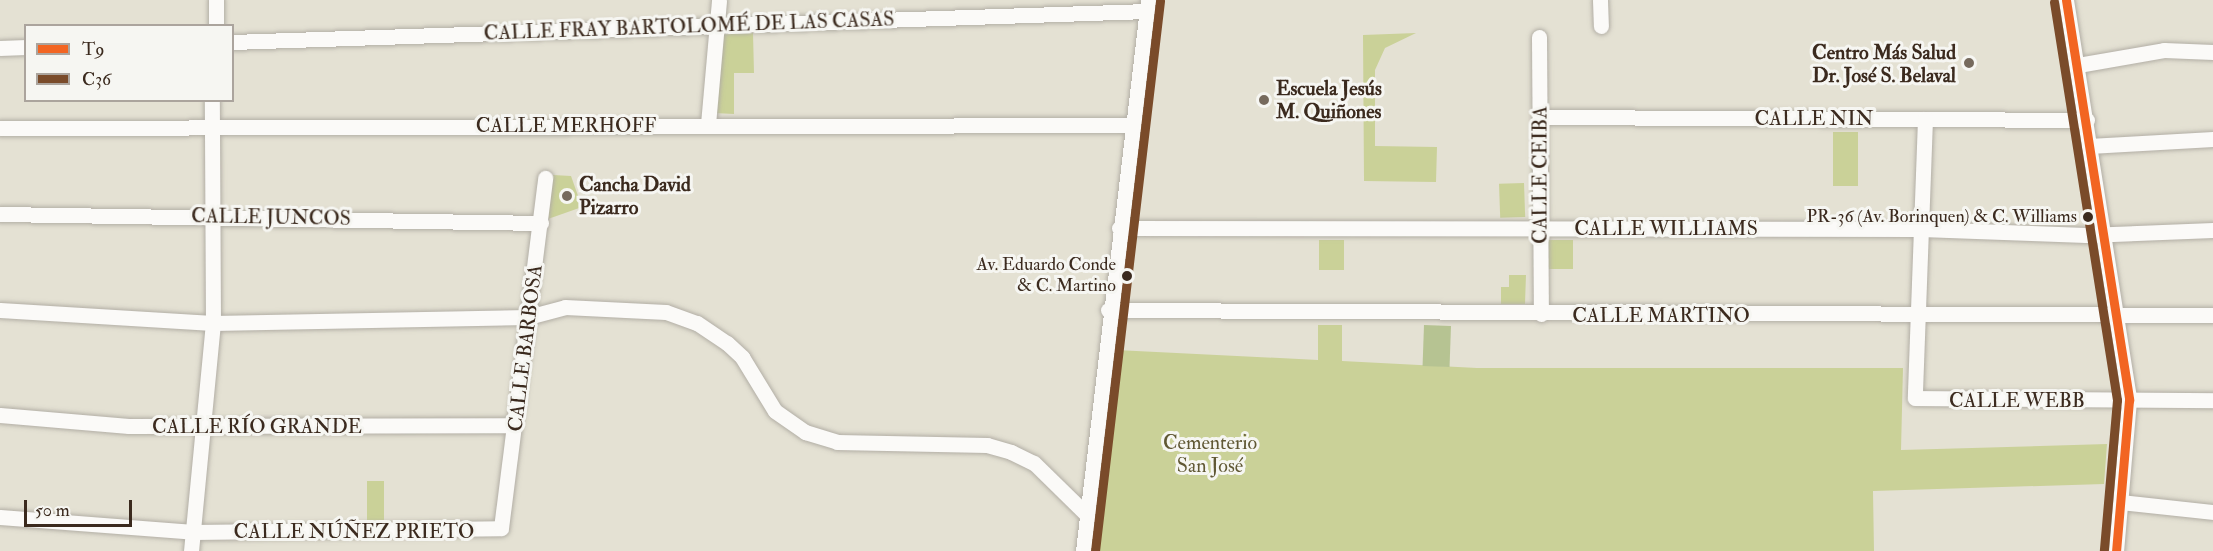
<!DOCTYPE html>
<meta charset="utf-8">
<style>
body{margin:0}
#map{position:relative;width:2213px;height:551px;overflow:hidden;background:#e4e1d3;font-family:"IM FELL Double Pica",serif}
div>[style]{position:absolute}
.green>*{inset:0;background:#cad198;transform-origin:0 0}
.forest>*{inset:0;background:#b6c392;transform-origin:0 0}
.roads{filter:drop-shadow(0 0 2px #b2aea5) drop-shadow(0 0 2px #b2aea5)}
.minor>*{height:15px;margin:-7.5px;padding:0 7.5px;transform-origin:7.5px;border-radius:7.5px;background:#fbfaf8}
.bus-1>*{height:9px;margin:-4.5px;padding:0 4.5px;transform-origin:4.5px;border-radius:4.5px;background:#f26522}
.bus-2>*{height:9px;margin:-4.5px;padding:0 4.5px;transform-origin:4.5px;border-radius:4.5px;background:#7a4b2a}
.dots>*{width:16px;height:16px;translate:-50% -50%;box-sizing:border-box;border:3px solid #f6f6f2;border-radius:50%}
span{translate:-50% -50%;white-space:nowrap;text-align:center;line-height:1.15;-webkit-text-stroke:6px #f6f6f2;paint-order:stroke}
.bus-label{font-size:18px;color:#3b2a1e}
.right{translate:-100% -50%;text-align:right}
.street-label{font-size:20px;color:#3b2a1e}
.poi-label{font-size:20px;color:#3b2a1e;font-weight:700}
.left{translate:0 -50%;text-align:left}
.park-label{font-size:20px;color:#605834}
.legend{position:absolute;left:24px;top:24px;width:210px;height:78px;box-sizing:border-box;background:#f6f6f2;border:2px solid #aba49d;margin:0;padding:8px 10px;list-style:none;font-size:18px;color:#3b2a1e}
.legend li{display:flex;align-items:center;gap:12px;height:30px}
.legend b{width:30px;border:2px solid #aba49d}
.scale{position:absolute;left:24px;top:500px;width:108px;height:27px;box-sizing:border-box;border:3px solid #3b2a1e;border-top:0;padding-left:8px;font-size:18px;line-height:21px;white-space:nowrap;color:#3b2a1e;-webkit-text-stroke:4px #f6f6f2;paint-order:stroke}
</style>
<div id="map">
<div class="green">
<i style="clip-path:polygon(753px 33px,754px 73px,734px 73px,734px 114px,714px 113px,722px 34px)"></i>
<i style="clip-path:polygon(1416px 33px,1385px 48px,1375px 70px,1375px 146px,1437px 147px,1436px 182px,1364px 181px,1363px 35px)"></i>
<i style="left:1833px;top:132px;width:25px;height:54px"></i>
<i style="clip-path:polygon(553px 175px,571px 176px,582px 207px,548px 219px)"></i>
<i style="left:1524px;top:183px;width:34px;height:25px;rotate:88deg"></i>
<i style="left:1319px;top:240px;width:25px;height:30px"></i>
<i style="left:1548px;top:240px;width:25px;height:29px"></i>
<i style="clip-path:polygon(1509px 275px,1526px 275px,1525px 304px,1501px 304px,1501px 287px,1509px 287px)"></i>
<i style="clip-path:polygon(1318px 325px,1342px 325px,1342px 361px,1477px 368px,1903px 368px,1901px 450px,2107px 444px,2104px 484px,1873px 491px,1874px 551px,1095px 551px,1116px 350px,1318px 360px)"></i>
<i style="left:367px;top:481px;width:17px;height:41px"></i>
</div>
<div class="forest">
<i style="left:1424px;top:325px;width:27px;height:41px;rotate:2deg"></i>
</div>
<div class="roads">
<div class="minor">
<i style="left:1600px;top:0;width:26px;rotate:88deg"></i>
<i style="left:2066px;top:0;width:405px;rotate:81deg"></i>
<i style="left:2129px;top:400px;width:152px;rotate:94.9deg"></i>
<i style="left:216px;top:26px;width:26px;rotate:-90deg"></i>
<i style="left:1539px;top:37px;width:277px;rotate:89.6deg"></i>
<i style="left:232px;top:42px;width:915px;rotate:-1.94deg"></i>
<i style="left:0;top:48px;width:26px;rotate:-2deg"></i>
<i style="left:2078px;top:65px;width:87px;rotate:-9.9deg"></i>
<i style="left:2164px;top:50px;width:49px;rotate:2.3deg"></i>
<i style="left:1541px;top:117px;width:546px;rotate:0.31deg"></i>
<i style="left:1925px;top:119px;width:279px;rotate:92.1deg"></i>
<i style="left:1915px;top:398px;width:298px;rotate:0.4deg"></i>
<i style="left:708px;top:124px;width:124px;rotate:-84.9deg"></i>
<i style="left:0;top:128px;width:1133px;rotate:-0.15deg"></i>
<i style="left:2089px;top:146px;width:124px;rotate:-3.2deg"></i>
<i style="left:0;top:214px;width:541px;rotate:0.95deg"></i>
<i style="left:1119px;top:228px;width:802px;rotate:0.07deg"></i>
<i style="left:1921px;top:229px;width:165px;rotate:2.1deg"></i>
<i style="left:2086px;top:235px;width:127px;rotate:-2.3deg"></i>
<i style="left:0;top:310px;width:213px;rotate:3.5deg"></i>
<i style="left:213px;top:323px;width:315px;rotate:-1.1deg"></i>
<i style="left:528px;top:317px;width:38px;rotate:-15deg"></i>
<i style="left:565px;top:307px;width:101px;rotate:2.8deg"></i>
<i style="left:666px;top:312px;width:33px;rotate:20deg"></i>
<i style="left:697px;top:323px;width:36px;rotate:34deg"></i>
<i style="left:727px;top:343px;width:21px;rotate:43deg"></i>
<i style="left:742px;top:357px;width:63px;rotate:58.6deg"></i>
<i style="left:775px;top:411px;width:37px;rotate:35deg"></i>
<i style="left:805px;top:432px;width:34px;rotate:17deg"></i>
<i style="left:837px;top:442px;width:150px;rotate:1.1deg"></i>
<i style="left:987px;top:445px;width:25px;rotate:16deg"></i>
<i style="left:1011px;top:452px;width:25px;rotate:26deg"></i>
<i style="left:1034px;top:463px;width:73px;rotate:44.4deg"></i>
<i style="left:1108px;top:310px;width:1105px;rotate:0.26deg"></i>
<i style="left:0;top:415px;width:129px;rotate:4.9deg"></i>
<i style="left:129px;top:426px;width:385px;rotate:-0.1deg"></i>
<i style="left:2121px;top:502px;width:93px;rotate:6.2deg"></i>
<i style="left:0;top:517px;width:194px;rotate:4.4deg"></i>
<i style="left:193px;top:532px;width:308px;rotate:-0.7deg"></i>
<i style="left:501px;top:528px;width:353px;rotate:-82.8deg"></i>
<i style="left:191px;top:551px;width:229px;rotate:-84.5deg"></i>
<i style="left:213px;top:323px;width:223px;rotate:-90.3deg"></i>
<i style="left:1083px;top:551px;width:555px;rotate:-83.27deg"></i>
</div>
</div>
<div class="bus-1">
<i style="left:2066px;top:0;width:405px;rotate:81deg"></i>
<i style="left:2129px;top:400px;width:152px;rotate:94.9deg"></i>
</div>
<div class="bus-2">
<i style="left:2054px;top:2px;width:403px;rotate:81deg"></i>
<i style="left:2117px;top:400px;width:151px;rotate:95deg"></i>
<i style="left:1095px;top:551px;width:554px;rotate:-83.26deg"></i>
</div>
<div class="dots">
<i style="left:1969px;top:63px;background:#766a5d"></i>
<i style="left:1264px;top:100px;background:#766a5d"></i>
<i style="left:567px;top:196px;background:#766a5d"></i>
<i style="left:2088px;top:217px;background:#3b2a1e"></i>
<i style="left:1127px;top:276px;background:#3b2a1e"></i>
</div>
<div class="bus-label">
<span class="right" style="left:2077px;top:217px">PR-36 (Av. Borinquen) &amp; C. Williams</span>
<span class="right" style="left:1116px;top:276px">Av. Eduardo Conde<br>&amp; C. Martino</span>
</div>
<div class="street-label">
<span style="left:689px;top:26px;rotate:-2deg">CALLE FRAY BARTOLOMÉ DE LAS CASAS</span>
<span style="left:1814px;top:118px">CALLE NIN</span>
<span style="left:566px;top:125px">CALLE MERHOFF</span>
<span style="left:1540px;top:175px;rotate:-90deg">CALLE CEIBA</span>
<span style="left:271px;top:217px;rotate:1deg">CALLE JUNCOS</span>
<span style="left:1666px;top:228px">CALLE WILLIAMS</span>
<span style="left:1661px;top:315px">CALLE MARTINO</span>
<span style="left:525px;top:348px;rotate:-83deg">CALLE BARBOSA</span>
<span style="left:2017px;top:400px">CALLE WEBB</span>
<span style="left:257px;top:426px">CALLE RÍO GRANDE</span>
<span style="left:354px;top:531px">CALLE NÚÑEZ PRIETO</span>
</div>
<div class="poi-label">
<span class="right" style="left:1956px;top:64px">Centro Más Salud<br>Dr. José S. Belaval</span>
<span class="left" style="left:1276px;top:100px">Escuela Jesús<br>M. Quiñones</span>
<span class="left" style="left:579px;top:196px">Cancha David<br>Pizarro</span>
</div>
<div class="park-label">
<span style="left:1210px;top:454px">Cementerio<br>San José</span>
</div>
<ul class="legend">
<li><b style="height:8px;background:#f26522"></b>T9</li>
<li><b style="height:8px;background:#7a4b2a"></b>C36</li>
</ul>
<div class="scale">50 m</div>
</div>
